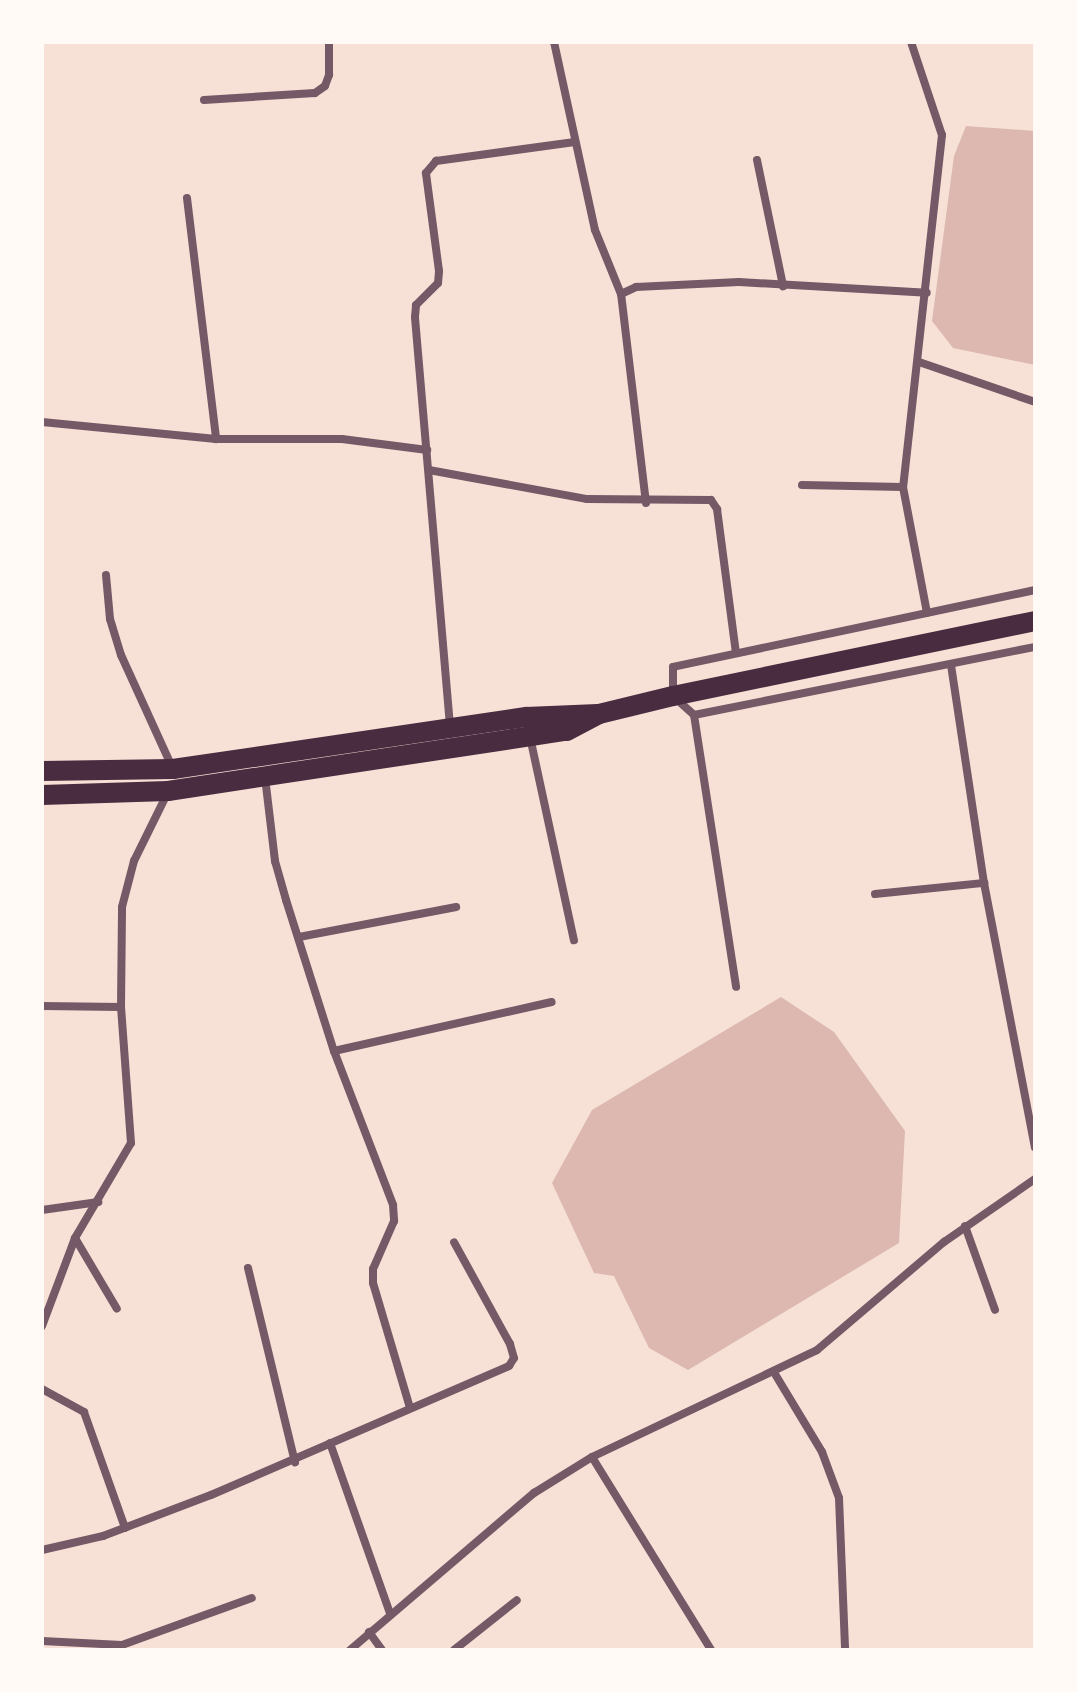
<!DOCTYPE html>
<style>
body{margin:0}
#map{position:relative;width:1077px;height:1692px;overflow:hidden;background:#f7e1d7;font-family:"DejaVu Sans",sans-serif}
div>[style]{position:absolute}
.water>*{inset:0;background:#dcb8b0}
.minor>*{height:8px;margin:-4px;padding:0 4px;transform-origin:4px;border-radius:4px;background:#755966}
.primary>*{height:20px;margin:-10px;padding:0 10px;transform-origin:10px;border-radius:10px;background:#4a2c40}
span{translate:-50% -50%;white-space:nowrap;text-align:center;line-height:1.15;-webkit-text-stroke:6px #fffaf5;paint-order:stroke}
.frame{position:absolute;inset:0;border:44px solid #fffaf5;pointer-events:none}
</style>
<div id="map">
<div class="water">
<i style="clip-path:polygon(966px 126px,1035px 131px,1035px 365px,953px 348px,932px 321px,954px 156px)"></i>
<i style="clip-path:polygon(781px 997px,834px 1032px,905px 1131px,899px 1243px,688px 1370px,649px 1348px,614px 1276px,594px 1273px,552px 1183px,592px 1110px)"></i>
</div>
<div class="minor">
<i style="left:554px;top:42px;width:192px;rotate:77.7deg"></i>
<i style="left:595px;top:230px;width:69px;rotate:67.9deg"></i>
<i style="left:911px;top:42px;width:98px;rotate:71.6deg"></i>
<i style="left:942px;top:135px;width:354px;rotate:96.3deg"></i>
<i style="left:903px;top:487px;width:128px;rotate:79.2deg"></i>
<i style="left:204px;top:100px;width:111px;rotate:-3.6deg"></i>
<i style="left:315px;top:93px;width:12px;rotate:-35deg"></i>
<i style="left:325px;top:86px;width:12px;rotate:-70deg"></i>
<i style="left:329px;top:75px;width:33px;rotate:-90deg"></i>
<i style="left:757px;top:160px;width:129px;rotate:78.3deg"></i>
<i style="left:187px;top:198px;width:243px;rotate:83.1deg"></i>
<i style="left:919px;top:362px;width:123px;rotate:19deg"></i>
<i style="left:42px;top:422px;width:175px;rotate:5.6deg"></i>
<i style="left:216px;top:439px;width:126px"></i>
<i style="left:342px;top:439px;width:86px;rotate:7.4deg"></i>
<i style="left:429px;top:470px;width:161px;rotate:10.4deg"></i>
<i style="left:587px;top:499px;width:124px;rotate:0.5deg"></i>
<i style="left:711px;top:500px;width:11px;rotate:56deg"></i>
<i style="left:717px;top:509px;width:145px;rotate:82.5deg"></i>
<i style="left:802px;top:485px;width:101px;rotate:1.1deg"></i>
<i style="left:646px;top:503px;width:210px;rotate:-96.8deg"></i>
<i style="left:621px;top:294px;width:17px;rotate:-25deg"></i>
<i style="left:636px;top:287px;width:103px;rotate:-2.8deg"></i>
<i style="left:739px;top:282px;width:188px;rotate:3.3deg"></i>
<i style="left:106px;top:575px;width:44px;rotate:84.8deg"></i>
<i style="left:110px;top:619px;width:38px;rotate:73deg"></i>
<i style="left:121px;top:655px;width:125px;rotate:65.5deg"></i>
<i style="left:1035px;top:590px;width:370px;rotate:168deg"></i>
<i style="left:673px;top:667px;width:29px;rotate:90deg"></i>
<i style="left:673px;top:696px;width:28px;rotate:42deg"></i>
<i style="left:694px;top:715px;width:348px;rotate:-11.3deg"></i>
<i style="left:951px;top:665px;width:220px;rotate:81.4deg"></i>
<i style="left:984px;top:883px;width:269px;rotate:79.1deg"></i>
<i style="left:694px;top:715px;width:275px;rotate:81.2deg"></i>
<i style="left:450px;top:726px;width:410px;rotate:-94.9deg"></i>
<i style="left:415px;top:317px;width:12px;rotate:-85deg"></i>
<i style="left:416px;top:305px;width:31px;rotate:-45deg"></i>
<i style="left:438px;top:283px;width:12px;rotate:-85deg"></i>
<i style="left:439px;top:271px;width:99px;rotate:-97.6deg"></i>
<i style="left:426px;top:173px;width:16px;rotate:-50deg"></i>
<i style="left:436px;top:161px;width:140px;rotate:-7.8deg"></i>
<i style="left:530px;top:737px;width:208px;rotate:77.8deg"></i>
<i style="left:265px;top:777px;width:85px;rotate:83.2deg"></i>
<i style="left:275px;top:861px;width:41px;rotate:74.2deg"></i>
<i style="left:286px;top:900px;width:158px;rotate:72.4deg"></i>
<i style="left:334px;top:1051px;width:165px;rotate:69deg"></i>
<i style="left:393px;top:1205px;width:16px;rotate:86deg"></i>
<i style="left:394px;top:1221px;width:52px;rotate:113.6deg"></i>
<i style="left:373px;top:1269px;width:14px;rotate:90deg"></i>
<i style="left:373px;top:1283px;width:130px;rotate:73.5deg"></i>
<i style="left:875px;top:894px;width:110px;rotate:-5.8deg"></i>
<i style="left:299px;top:937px;width:160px;rotate:-10.8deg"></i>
<i style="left:42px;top:1006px;width:79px;rotate:0.7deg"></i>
<i style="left:334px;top:1051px;width:223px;rotate:-12.7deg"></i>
<i style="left:42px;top:1210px;width:57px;rotate:-8.1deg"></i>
<i style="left:965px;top:1226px;width:89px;rotate:70.3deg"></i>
<i style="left:75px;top:1238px;width:82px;rotate:59.4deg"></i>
<i style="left:248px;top:1268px;width:200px;rotate:76.4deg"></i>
<i style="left:42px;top:1326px;width:94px;rotate:-69.4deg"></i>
<i style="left:75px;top:1238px;width:110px;rotate:-59.5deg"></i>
<i style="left:131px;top:1143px;width:136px;rotate:-94.2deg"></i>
<i style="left:121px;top:1007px;width:100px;rotate:-89.4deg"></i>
<i style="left:122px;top:907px;width:48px;rotate:-75.4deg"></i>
<i style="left:134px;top:861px;width:75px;rotate:-63.8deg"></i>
<i style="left:775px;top:1374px;width:91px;rotate:58.9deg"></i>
<i style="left:822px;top:1452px;width:49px;rotate:69.7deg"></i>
<i style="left:839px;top:1498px;width:152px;rotate:87.7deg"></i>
<i style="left:42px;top:1389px;width:48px;rotate:28.7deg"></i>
<i style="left:84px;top:1412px;width:123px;rotate:70.5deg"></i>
<i style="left:330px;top:1443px;width:180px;rotate:70.6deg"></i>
<i style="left:592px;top:1457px;width:227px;rotate:58.3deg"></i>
<i style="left:42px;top:1550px;width:63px;rotate:-12.9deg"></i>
<i style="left:103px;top:1536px;width:116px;rotate:-20.8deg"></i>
<i style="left:211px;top:1495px;width:325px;rotate:-23.4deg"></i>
<i style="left:509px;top:1366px;width:9px;rotate:-58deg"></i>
<i style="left:514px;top:1358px;width:15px;rotate:-106deg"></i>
<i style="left:510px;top:1344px;width:116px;rotate:-118.8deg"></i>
<i style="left:369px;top:1632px;width:22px;rotate:54deg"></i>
<i style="left:42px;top:1641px;width:80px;rotate:2.9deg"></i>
<i style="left:122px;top:1645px;width:138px;rotate:-19.9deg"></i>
<i style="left:350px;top:1650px;width:242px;rotate:-40.5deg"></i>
<i style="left:534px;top:1493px;width:68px;rotate:-31.8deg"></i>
<i style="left:592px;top:1457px;width:249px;rotate:-25.4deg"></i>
<i style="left:817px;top:1350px;width:167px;rotate:-40.4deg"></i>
<i style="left:944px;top:1242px;width:111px;rotate:-34.7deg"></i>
<i style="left:454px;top:1650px;width:80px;rotate:-38.4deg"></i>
</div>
<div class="primary">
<i style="left:42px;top:771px;width:131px;rotate:-0.9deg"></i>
<i style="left:173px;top:769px;width:357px;rotate:-8.4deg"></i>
<i style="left:526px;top:717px;width:72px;rotate:-2.4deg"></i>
<i style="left:42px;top:795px;width:126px;rotate:-1.8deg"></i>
<i style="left:168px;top:791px;width:403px;rotate:-8.6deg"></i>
<i style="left:567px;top:731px;width:36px;rotate:-28deg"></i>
<i style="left:599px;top:714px;width:76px;rotate:-13.7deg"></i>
<i style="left:673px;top:696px;width:370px;rotate:-11.7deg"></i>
</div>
<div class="frame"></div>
</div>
